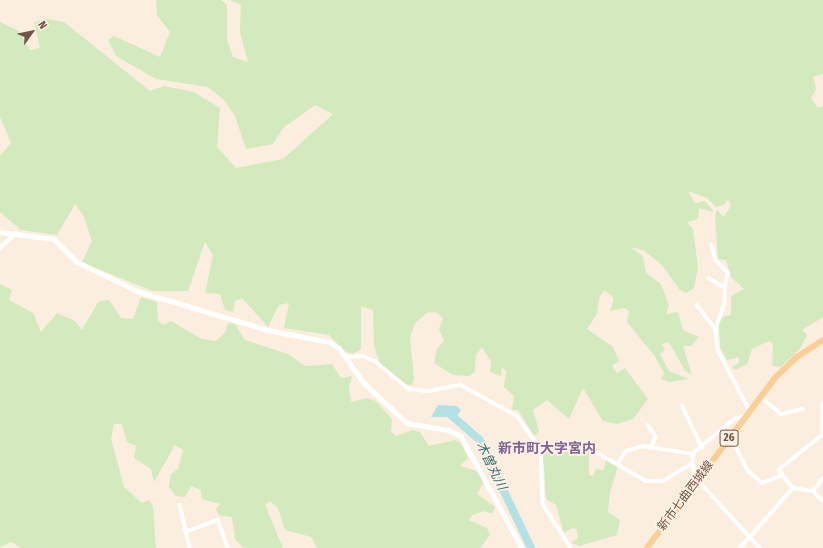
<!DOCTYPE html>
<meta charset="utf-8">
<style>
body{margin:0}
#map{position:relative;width:823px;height:548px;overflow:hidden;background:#fceedf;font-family:"Fira Sans Condensed","Noto Sans JP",sans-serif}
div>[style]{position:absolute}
.green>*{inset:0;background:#d3e9be}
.water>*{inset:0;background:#b4e1e5}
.river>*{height:8px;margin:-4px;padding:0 4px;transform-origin:4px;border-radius:4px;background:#b4e1e5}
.minor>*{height:3.5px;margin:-1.75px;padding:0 1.75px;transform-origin:1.75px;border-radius:1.75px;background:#fff}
.tertiary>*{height:4.5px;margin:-2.25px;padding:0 2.25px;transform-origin:2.25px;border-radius:2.25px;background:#fff}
.primary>*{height:5.5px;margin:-2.75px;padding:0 2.75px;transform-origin:2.75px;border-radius:2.75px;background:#fbce96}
span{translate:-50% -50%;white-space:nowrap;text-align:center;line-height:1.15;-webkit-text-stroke:3.5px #fff2e4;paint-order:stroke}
.shield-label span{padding:1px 3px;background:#fff2e4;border:1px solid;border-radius:3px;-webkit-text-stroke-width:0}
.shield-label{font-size:11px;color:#715347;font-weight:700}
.street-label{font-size:12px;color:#715347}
.water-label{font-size:13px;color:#3c7278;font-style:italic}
.quarter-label{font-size:14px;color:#806295;font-weight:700}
.north{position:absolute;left:12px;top:12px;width:40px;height:40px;-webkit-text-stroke:3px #fff2e4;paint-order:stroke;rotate:57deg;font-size:11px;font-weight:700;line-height:16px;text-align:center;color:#715347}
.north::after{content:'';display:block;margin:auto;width:14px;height:18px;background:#715347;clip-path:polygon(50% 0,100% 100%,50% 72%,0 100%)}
</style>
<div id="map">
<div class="green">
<i style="clip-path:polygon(156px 0,221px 0,227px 5px,227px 40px,233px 57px,248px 62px,240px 32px,241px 5px,230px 0,823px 0,823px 74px,813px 77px,816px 89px,811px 98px,818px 108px,823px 106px,823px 317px,802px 330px,807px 335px,800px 349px,780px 367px,772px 366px,773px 344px,769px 341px,752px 349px,747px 364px,735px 370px,732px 367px,739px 363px,739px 357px,727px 360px,720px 347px,719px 323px,723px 317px,731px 315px,731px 296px,744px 289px,731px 277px,726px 260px,718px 259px,715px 216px,717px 210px,724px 217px,731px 206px,728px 199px,724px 205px,716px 207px,707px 198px,688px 191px,695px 203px,705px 201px,714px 212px,699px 208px,698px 219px,687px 222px,693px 229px,698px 267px,694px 288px,686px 293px,680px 290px,662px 265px,643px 250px,630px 247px,643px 256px,646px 273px,661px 284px,669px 306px,666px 314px,678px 312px,683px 330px,699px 337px,691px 346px,683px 346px,692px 375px,685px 371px,669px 342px,662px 344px,665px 350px,660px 354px,669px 371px,689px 379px,669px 382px,661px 379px,664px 373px,654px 355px,627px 322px,629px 311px,625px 308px,610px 311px,614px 298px,604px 290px,599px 298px,597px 314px,587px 329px,613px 347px,619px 361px,612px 366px,617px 373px,625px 368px,648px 399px,633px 419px,617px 424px,603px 421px,583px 388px,569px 419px,547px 400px,533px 410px,539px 431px,534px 436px,518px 410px,512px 410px,514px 396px,504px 387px,506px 370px,502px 368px,501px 376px,490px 372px,491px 362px,482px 347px,476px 355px,475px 372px,469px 376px,453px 375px,434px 363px,437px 349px,444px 341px,439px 329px,443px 318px,435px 312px,427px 313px,415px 323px,410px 338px,414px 379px,412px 385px,402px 384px,380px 363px,374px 346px,373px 310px,361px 306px,361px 349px,353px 354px,344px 351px,329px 335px,284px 328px,289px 303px,279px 305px,268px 327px,242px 298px,235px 301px,233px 312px,225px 310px,220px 294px,205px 293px,213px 255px,205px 242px,188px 291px,152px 291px,82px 262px,92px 241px,83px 215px,75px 204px,57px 235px,21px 230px,0 212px,0 156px,11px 143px,0 117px,0 22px,19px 31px,30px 50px,40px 48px,34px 22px,47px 19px,64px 22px,150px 91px,164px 86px,194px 92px,220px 108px,217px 147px,236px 168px,283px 159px,333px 114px,315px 105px,283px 128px,273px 144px,246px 149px,235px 116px,225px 101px,208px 87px,156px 79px,116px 56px,108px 40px,114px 36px,160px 57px,170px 32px,157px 15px)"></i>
<i style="clip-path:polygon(0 284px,12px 290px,9px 300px,33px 313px,41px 332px,57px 313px,75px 321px,82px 330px,98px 302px,109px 300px,121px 318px,133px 319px,141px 297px,157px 302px,158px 321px,164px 325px,171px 321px,202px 339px,216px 341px,225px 333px,228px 323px,235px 324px,245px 340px,288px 354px,305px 366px,332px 364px,341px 378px,352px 376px,349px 388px,351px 402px,367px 398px,376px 401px,392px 419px,391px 432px,396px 436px,412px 430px,420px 432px,429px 446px,455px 440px,460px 442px,468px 458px,460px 466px,477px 471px,484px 481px,477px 494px,495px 507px,492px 514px,484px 511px,472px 515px,469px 520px,487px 528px,490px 535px,480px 548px,317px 548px,311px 537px,285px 530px,278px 508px,270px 501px,265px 505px,283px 548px,244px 548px,235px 540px,232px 517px,219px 515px,216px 509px,220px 504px,202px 499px,201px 490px,191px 486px,185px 497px,176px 496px,169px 487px,171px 474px,178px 469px,183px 450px,175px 445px,154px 482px,151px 469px,134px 458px,136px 446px,127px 442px,122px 424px,114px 424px,111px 439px,124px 487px,142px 503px,149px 500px,153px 506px,156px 548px,21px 548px,12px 542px,0 547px)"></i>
<i style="clip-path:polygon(577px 450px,589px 453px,589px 475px,593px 476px,596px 469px,604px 470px,606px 458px,618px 466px,610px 492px,608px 512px,620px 520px,617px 535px,579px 546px,571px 543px,578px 538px,577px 529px,572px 528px,564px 533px,556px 505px,546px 499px,543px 453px)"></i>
</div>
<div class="water">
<i style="clip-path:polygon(438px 405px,457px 406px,461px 410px,456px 417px,431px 417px)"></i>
</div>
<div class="river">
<i style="left:451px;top:415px;width:37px;rotate:41deg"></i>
<i style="left:479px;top:439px;width:121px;rotate:64.5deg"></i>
</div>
<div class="minor">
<i style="left:712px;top:245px;width:16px;rotate:75deg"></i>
<i style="left:716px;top:260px;width:18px;rotate:47deg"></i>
<i style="left:728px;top:273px;width:15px;rotate:101deg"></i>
<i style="left:0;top:248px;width:22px;rotate:-43deg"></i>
<i style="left:709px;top:278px;width:19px;rotate:32deg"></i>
<i style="left:725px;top:288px;width:16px;rotate:90deg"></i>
<i style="left:725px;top:304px;width:27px;rotate:110deg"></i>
<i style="left:716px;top:329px;width:21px;rotate:85deg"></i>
<i style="left:718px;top:350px;width:69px;rotate:62.3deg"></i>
<i style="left:697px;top:305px;width:31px;rotate:52deg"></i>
<i style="left:346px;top:357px;width:17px;rotate:-3deg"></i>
<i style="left:363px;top:356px;width:13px;rotate:23deg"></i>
<i style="left:375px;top:361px;width:44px;rotate:39.5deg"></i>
<i style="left:409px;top:389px;width:20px;rotate:6deg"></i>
<i style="left:429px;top:391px;width:33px;rotate:-11deg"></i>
<i style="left:461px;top:385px;width:64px;rotate:29deg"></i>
<i style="left:517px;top:416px;width:41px;rotate:54deg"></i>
<i style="left:541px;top:449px;width:55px;rotate:87.9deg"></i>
<i style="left:543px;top:504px;width:52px;rotate:57.5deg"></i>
<i style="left:761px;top:397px;width:26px;rotate:40deg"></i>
<i style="left:781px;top:414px;width:22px;rotate:-13deg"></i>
<i style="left:823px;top:404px;width:29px;rotate:90deg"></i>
<i style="left:682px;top:405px;width:47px;rotate:64.5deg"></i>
<i style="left:747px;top:415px;width:14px;rotate:159deg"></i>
<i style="left:734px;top:420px;width:53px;rotate:140.3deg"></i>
<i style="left:693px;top:454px;width:9px;rotate:90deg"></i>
<i style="left:693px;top:463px;width:15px;rotate:79deg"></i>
<i style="left:696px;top:478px;width:95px;rotate:47.6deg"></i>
<i style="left:648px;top:425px;width:14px;rotate:56deg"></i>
<i style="left:656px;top:437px;width:12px;rotate:114deg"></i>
<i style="left:823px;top:435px;width:56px;rotate:141.5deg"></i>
<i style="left:779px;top:470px;width:23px;rotate:52deg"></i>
<i style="left:793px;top:488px;width:20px;rotate:9deg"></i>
<i style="left:813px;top:491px;width:14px;rotate:45deg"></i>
<i style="left:730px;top:436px;width:38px;rotate:62deg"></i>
<i style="left:748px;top:470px;width:19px;rotate:43deg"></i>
<i style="left:762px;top:483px;width:20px;rotate:-20deg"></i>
<i style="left:541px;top:449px;width:48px;rotate:-1.2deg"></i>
<i style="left:589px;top:448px;width:66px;rotate:30.1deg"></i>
<i style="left:646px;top:481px;width:17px"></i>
<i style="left:663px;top:481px;width:35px;rotate:-31deg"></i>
<i style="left:618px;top:463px;width:14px;rotate:-56deg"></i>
<i style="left:626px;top:451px;width:18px;rotate:-16deg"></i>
<i style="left:643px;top:446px;width:51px;rotate:9.1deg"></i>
<i style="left:813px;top:491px;width:16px;rotate:-52deg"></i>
<i style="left:180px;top:505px;width:44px;rotate:76.9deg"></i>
<i style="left:186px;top:532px;width:34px;rotate:-21deg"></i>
<i style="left:218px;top:520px;width:30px;rotate:70deg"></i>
<i style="left:740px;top:548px;width:80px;rotate:-48.5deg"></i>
</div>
<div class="tertiary">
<i style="left:0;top:232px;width:54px;rotate:7.4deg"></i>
<i style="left:54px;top:239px;width:33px;rotate:45deg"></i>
<i style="left:77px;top:262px;width:67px;rotate:25.8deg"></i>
<i style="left:137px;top:291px;width:137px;rotate:16.6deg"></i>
<i style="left:268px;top:330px;width:63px;rotate:11deg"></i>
<i style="left:330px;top:342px;width:11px;rotate:34deg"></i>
<i style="left:339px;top:348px;width:43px;rotate:54.5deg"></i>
<i style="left:364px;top:383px;width:59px;rotate:42.9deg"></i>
<i style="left:407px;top:423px;width:42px;rotate:9.7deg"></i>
<i style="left:448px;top:430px;width:14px;rotate:25deg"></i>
<i style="left:461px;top:436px;width:128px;rotate:61.4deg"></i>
</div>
<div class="primary">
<i style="left:647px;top:548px;width:213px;rotate:-53deg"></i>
<i style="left:775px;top:378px;width:30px;rotate:-44deg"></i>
<i style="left:797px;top:357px;width:31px;rotate:-33deg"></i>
</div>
<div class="shield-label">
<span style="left:729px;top:438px">26</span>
</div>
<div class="street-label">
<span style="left:686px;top:496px;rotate:-53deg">新市七曲西城線</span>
</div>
<div class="water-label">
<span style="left:491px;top:466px;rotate:64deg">木曽丸川</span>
</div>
<div class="quarter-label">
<span style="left:547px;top:449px">新市町大字宮内</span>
</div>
<div class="north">N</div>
</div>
